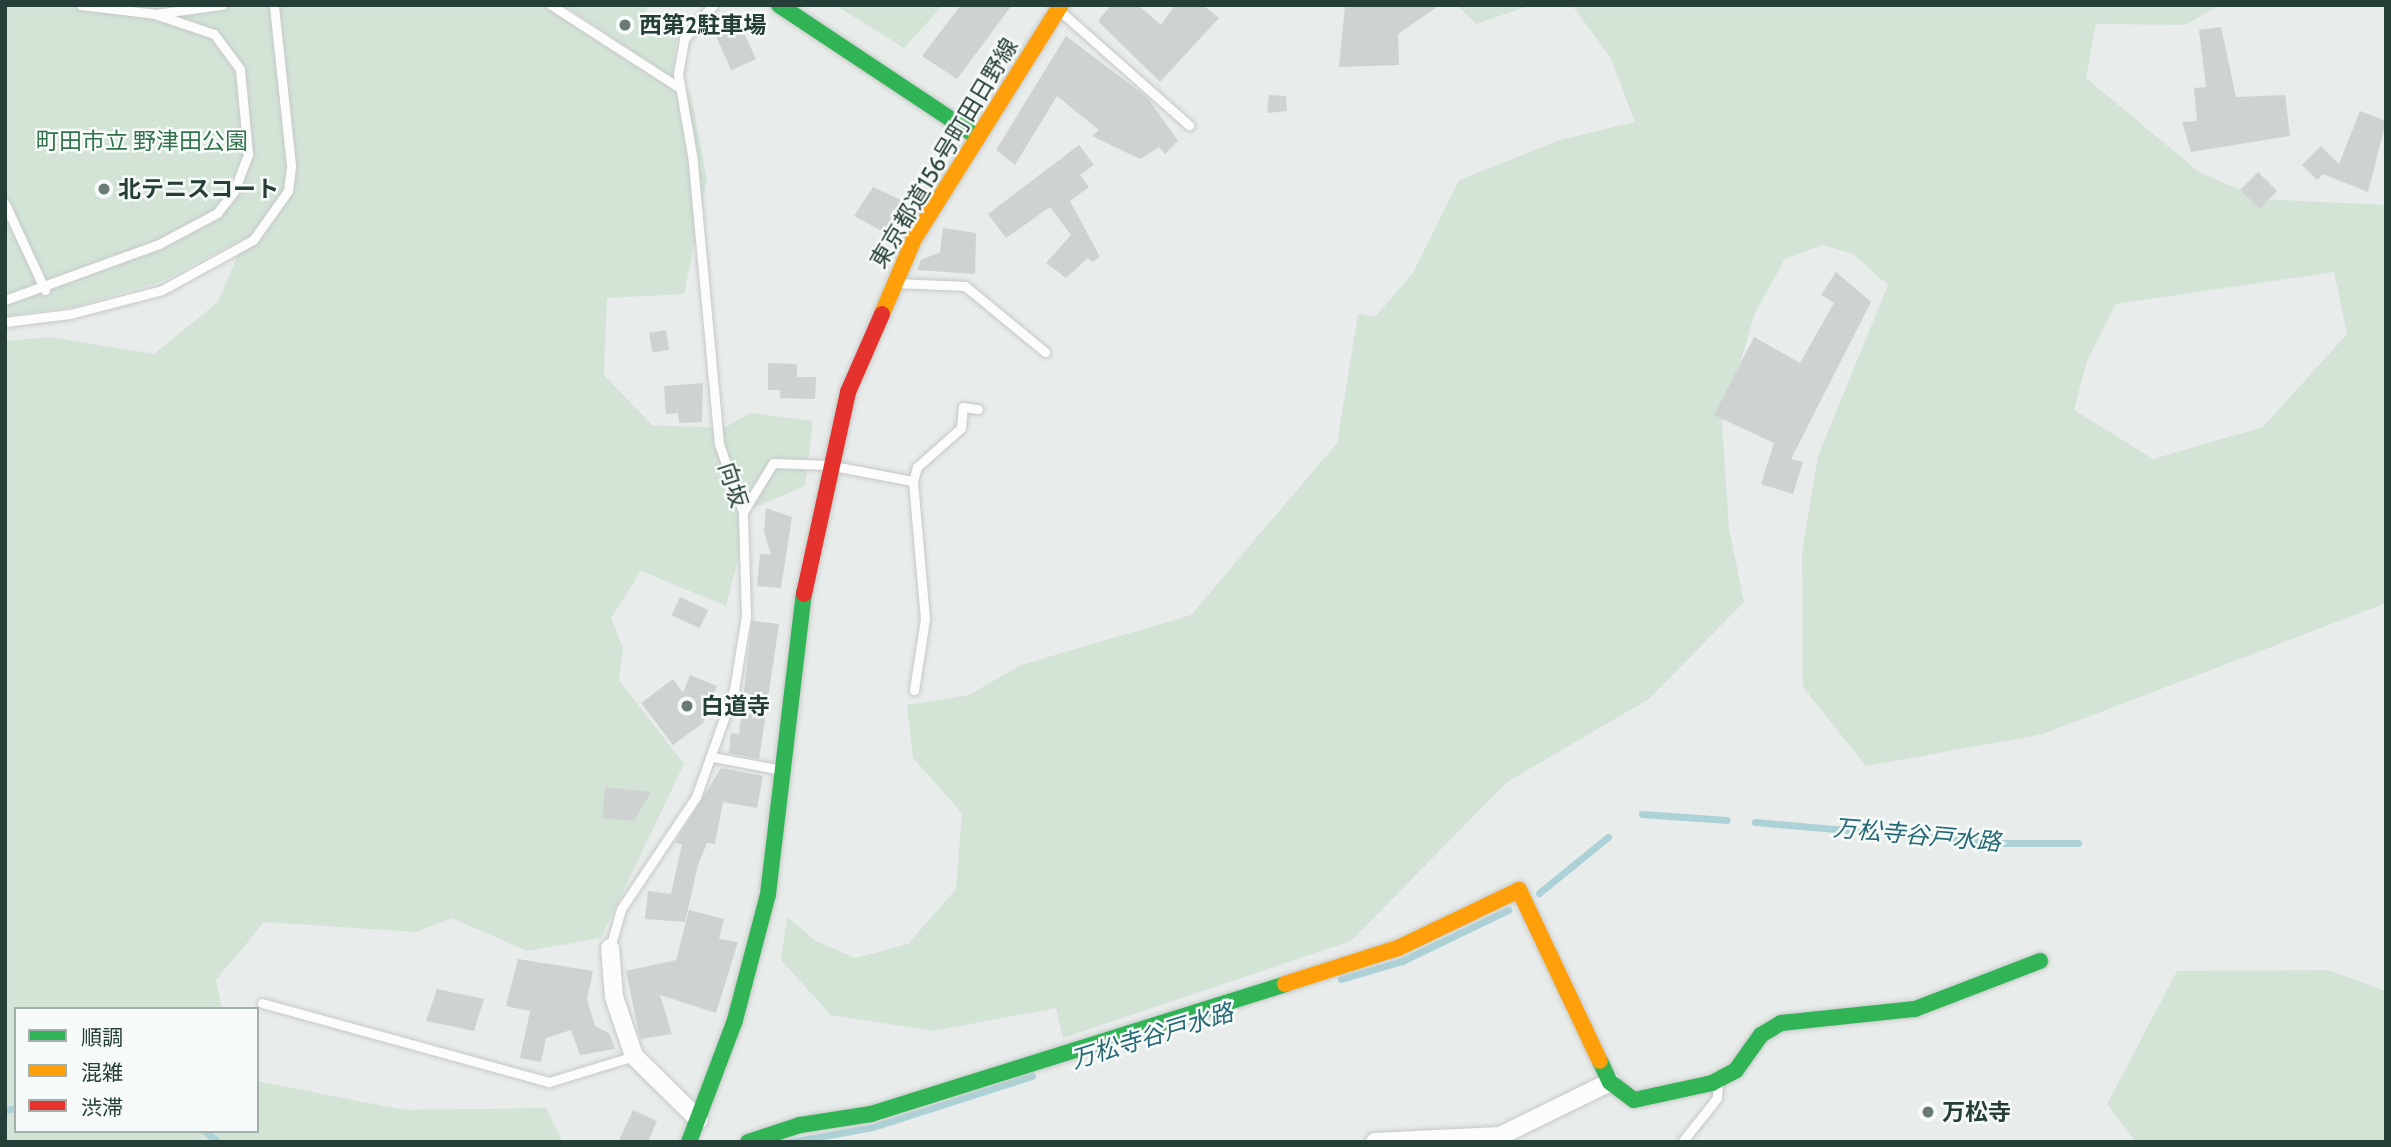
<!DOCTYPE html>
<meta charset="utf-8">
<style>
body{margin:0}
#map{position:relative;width:2391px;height:1147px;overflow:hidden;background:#e8ecea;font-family:Cabin,"Noto Sans JP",sans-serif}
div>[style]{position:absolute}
.green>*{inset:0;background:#d3e4d7}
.stream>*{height:7px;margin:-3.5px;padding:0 3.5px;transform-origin:3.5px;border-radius:3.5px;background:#acd1d6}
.building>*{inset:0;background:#ced3d1;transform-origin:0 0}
.roads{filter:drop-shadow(0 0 2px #c5c9c7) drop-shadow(0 0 2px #c5c9c7)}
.lane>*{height:9px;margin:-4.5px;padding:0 4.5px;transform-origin:4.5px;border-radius:4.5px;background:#fcfcfc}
.street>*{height:18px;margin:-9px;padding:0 9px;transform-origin:9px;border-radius:9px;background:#fcfcfc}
.fast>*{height:16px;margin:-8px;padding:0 8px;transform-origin:8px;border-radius:8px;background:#30b455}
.slow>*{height:16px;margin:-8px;padding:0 8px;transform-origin:8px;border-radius:8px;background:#ff9f0a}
.jam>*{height:16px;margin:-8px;padding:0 8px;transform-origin:8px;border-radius:8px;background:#e5322d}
.dots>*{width:19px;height:19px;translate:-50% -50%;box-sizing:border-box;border:4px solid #f6faf8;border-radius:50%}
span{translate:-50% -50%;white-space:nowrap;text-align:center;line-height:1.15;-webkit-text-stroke:5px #f6faf8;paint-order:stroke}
.poi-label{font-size:23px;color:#263e38;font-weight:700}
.left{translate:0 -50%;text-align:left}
.park-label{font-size:23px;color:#33724b}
.street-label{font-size:23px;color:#263e38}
.water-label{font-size:24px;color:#246976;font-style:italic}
.frame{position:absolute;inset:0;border:7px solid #263e38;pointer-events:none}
.legend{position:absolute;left:14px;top:1007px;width:245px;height:126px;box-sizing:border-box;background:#f6faf8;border:2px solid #a3afab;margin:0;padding:9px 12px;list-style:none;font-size:21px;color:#263e38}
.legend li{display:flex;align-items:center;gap:14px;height:35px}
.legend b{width:35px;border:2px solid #a3afab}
</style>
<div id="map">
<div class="green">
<i style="clip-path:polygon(5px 5px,548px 5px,691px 96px,707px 180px,684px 294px,607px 298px,604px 375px,652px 425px,724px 428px,750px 413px,813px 421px,805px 486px,751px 509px,726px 606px,641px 571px,611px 618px,623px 648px,619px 680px,684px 764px,601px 938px,527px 951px,452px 918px,417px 932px,264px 922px,216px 980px,222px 1009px,16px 1009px,16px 1131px,257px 1131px,257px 1081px,404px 1110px,546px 1108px,563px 1142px,5px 1142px,5px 341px,50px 337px,154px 354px,218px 302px,245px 238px,160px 282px,74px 307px,5px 316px)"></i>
<i style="clip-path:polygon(564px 5px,647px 5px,646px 13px,677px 37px,672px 79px)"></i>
<i style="clip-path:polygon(835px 5px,943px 5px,904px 48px)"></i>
<i style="clip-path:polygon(1457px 5px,1531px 5px,1476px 24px)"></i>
<i style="clip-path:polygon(evenodd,1572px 5px,2220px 5px,2185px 25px,2096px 24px,2086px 78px,2199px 172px,2261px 199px,2386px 205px,2386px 603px,2043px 734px,1866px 766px,1803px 687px,1802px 554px,1818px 456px,1888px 285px,1853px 254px,1822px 245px,1785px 259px,1755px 313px,1722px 423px,1729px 528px,1744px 602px,1649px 699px,1507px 782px,1351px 941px,1063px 1038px,1056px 1008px,933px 1031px,831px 1015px,781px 960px,787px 917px,816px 941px,855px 958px,908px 944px,956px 889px,962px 813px,913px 758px,907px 705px,969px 695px,1021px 665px,1191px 615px,1337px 443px,1358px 314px,1375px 317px,1413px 273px,1459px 180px,1560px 140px,1635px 122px,1610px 57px,1572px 5px,2334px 272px,2347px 334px,2263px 427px,2153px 459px,2074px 410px,2087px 361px,2116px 304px,2334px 272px)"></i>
<i style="clip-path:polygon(2328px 970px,2386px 991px,2386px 1142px,2136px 1142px,2107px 1104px,2177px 971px)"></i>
</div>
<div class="stream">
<i style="left:1642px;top:814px;width:85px;rotate:4deg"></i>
<i style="left:1755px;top:822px;width:241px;rotate:5deg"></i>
<i style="left:1995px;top:843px;width:83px"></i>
<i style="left:1539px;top:893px;width:89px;rotate:-39.1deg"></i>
<i style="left:1341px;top:979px;width:64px;rotate:-16.4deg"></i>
<i style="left:1402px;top:961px;width:118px;rotate:-25.7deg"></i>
<i style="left:5px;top:1110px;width:11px;rotate:-10deg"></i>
<i style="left:205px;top:1131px;width:17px;rotate:40deg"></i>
<i style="left:790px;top:1142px;width:84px;rotate:-10.2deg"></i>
<i style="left:873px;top:1127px;width:167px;rotate:-17.8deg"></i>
</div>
<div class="building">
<i style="clip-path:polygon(961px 5px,1012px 5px,957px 79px,922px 56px)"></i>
<i style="clip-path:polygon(1111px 5px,1138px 5px,1161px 25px,1175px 5px,1203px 5px,1219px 18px,1160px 82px,1098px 21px)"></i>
<i style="clip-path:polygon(1345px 5px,1440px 5px,1398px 34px,1399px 65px,1339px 67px)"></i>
<i style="left:738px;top:19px;width:44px;height:27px;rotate:66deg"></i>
<i style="clip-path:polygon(2221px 27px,2236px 97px,2285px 95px,2290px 136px,2191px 152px,2182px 122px,2197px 121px,2194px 88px,2206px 87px,2199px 30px)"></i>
<i style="clip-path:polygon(1066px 36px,1147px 97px,1178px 141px,1165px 154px,1159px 147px,1140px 159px,1092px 136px,1099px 130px,1057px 96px,1015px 165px,996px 150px)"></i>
<i style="clip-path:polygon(1269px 95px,1286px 96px,1287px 111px,1267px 113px)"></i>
<i style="clip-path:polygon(2360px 111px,2386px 121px,2368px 192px,2323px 174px,2317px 180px,2302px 165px,2321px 146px,2339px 164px)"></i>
<i style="clip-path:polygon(1079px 145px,1094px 165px,1080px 175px,1089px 187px,1070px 201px,1100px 257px,1092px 262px,1088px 258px,1066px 278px,1046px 263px,1071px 235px,1050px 207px,1006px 238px,988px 214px)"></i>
<i style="left:2258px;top:172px;width:27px;height:25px;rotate:45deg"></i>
<i style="clip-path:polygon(873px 187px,914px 206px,897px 239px,854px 216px)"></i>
<i style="clip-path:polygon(943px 228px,976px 233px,975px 274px,917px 270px,921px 260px,940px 252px)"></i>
<i style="clip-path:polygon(1836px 272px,1871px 302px,1791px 459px,1803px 462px,1793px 494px,1761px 484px,1774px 443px,1714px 415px,1754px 337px,1800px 363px,1834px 303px,1821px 295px)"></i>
<i style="left:666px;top:330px;width:20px;height:17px;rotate:81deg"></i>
<i style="clip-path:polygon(768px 363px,797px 364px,797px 377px,816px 377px,815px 399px,780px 398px,780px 390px,768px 390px)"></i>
<i style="clip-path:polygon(703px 383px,702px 422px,679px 423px,678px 413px,666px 414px,664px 386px)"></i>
<i style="clip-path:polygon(766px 508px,792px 517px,781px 588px,757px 586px,760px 554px,771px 555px,764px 531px)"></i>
<i style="left:680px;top:597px;width:31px;height:20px;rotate:25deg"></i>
<i style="clip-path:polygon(752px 621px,779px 624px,759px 759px,729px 753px,731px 733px,739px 734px)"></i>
<i style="clip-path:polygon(690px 675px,717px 686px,703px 723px,673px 745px,641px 703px,673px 679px,683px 693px)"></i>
<i style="clip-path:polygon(721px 768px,763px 776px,757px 808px,723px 802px,715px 844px,707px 843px,698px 865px,685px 922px,645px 919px,648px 891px,671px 894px,682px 844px,675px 843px)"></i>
<i style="clip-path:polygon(605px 787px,651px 792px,634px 821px,602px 818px)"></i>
<i style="clip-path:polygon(689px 910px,724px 919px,719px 939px,738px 942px,716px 1013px,660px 995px,672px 1034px,640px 1039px,626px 971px,676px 960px)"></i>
<i style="clip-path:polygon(518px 959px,593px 971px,587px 999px,595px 1026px,609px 1033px,615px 1049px,580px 1055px,571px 1030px,546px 1038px,541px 1062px,520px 1058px,530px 1011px,506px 1006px)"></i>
<i style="clip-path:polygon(437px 989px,484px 999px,474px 1031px,426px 1021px)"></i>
<i style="clip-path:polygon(633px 1110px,657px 1121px,648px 1142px,618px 1142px)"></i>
</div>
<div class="roads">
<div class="lane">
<i style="left:81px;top:5px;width:75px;rotate:6.9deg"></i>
<i style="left:155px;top:14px;width:68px;rotate:-7.7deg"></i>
<i style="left:551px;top:5px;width:153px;rotate:32.8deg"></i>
<i style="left:1059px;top:10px;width:174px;rotate:41.5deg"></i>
<i style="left:5px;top:204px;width:95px;rotate:65.1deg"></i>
<i style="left:896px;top:283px;width:69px;rotate:2.5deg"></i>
<i style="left:965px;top:286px;width:104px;rotate:39.5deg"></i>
<i style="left:5px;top:300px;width:164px;rotate:-20deg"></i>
<i style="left:159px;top:244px;width:66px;rotate:-28.1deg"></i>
<i style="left:217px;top:213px;width:28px;rotate:-52deg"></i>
<i style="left:234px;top:191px;width:40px;rotate:-69deg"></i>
<i style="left:248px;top:154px;width:85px;rotate:-95.4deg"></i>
<i style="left:240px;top:69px;width:44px;rotate:-126.6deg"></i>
<i style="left:214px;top:34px;width:62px;rotate:-161.3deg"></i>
<i style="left:5px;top:322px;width:65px;rotate:-7deg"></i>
<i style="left:70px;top:314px;width:95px;rotate:-14.6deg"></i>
<i style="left:162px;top:290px;width:104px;rotate:-28.8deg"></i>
<i style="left:253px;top:240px;width:60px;rotate:-54.5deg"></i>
<i style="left:288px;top:191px;width:26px;rotate:-83deg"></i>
<i style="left:291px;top:165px;width:161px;rotate:-96.1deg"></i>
<i style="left:743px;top:512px;width:57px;rotate:-58.5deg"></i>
<i style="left:773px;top:463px;width:55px;rotate:2.1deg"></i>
<i style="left:828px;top:465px;width:86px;rotate:10.7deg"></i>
<i style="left:914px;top:690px;width:72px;rotate:-81.2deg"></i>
<i style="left:925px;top:619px;width:139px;rotate:-95deg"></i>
<i style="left:913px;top:481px;width:15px;rotate:-74deg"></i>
<i style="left:917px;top:467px;width:59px;rotate:-41.6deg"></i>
<i style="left:961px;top:428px;width:21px;rotate:-85deg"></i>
<i style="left:963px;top:407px;width:15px;rotate:8deg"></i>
<i style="left:712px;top:757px;width:71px;rotate:10.5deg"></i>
<i style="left:610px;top:948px;width:41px;rotate:-74.2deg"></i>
<i style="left:621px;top:909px;width:135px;rotate:-56.2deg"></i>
<i style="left:696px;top:797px;width:114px;rotate:-70.4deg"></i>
<i style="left:734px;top:690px;width:75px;rotate:-80.8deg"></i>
<i style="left:746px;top:616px;width:104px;rotate:-91.7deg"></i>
<i style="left:743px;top:512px;width:72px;rotate:-109.4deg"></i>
<i style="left:719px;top:444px;width:290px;rotate:-95.3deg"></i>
<i style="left:692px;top:155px;width:82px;rotate:-99.8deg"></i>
<i style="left:678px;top:74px;width:36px;rotate:-80deg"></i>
<i style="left:684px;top:39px;width:45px;rotate:-49.5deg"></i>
<i style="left:262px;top:1003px;width:298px;rotate:15.4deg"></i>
<i style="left:549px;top:1082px;width:89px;rotate:-17deg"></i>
<i style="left:1682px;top:1142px;width:56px;rotate:-51.5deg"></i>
<i style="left:1717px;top:1098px;width:14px;rotate:-86deg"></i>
</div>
<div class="street">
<i style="left:610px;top:948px;width:49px;rotate:85.3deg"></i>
<i style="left:614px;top:997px;width:62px;rotate:71.3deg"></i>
<i style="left:634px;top:1056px;width:91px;rotate:44.6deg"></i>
<i style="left:1375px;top:1142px;width:125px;rotate:-2.7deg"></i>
<i style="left:1500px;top:1136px;width:123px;rotate:-26.1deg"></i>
</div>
<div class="fast">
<i style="left:779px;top:5px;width:237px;rotate:33.6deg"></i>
<i style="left:1600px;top:1061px;width:23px;rotate:65deg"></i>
<i style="left:1610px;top:1082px;width:30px;rotate:37deg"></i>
<i style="left:1634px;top:1100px;width:80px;rotate:-12.3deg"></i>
<i style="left:1712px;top:1083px;width:27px;rotate:-28deg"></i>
<i style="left:1736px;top:1070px;width:43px;rotate:-54.5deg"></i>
<i style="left:1761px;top:1035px;width:23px;rotate:-31deg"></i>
<i style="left:1781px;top:1023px;width:135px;rotate:-6deg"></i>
<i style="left:1915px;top:1009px;width:134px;rotate:-21deg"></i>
<i style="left:689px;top:1142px;width:130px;rotate:-69.3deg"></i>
<i style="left:735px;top:1020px;width:130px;rotate:-75.3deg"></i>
<i style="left:768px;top:894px;width:302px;rotate:-83.2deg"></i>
<i style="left:748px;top:1142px;width:55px;rotate:-18.1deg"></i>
<i style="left:800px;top:1125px;width:72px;rotate:-8.8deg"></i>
<i style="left:871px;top:1114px;width:434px;rotate:-17.4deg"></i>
</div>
<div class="slow">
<i style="left:882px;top:314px;width:82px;rotate:-66.9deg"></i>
<i style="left:914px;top:239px;width:276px;rotate:-57.9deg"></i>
<i style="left:1285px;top:984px;width:119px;rotate:-17.7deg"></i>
<i style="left:1398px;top:948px;width:134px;rotate:-25.6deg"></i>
<i style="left:1519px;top:890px;width:189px;rotate:64.7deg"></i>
</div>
<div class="jam">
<i style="left:804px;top:594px;width:207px;rotate:-77.7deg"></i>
<i style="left:848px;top:392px;width:85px;rotate:-66.4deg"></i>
</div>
</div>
<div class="dots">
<i style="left:625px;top:25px;background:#6a7b76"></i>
<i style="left:104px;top:189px;background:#6a7b76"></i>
<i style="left:687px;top:706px;background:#6a7b76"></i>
<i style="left:1928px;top:1112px;background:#6a7b76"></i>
</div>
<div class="poi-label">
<span class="left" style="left:639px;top:25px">西第2駐車場</span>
<span class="left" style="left:118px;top:189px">北テニスコート</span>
<span class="left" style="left:701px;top:706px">白道寺</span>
<span class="left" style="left:1942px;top:1112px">万松寺</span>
</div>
<div class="park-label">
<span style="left:142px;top:141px">町田市立 野津田公園</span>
</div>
<div class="street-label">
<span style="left:944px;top:153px;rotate:-59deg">東京都道156号町田日野線</span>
<span style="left:733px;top:485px;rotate:72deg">向坂</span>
</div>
<div class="water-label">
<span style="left:1917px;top:835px;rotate:5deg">万松寺谷戸水路</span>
<span style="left:1152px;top:1036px;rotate:-17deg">万松寺谷戸水路</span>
</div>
<div class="frame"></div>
<ul class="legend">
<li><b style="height:9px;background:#30b455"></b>順調</li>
<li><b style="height:9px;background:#ff9f0a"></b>混雑</li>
<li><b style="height:9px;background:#e5322d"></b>渋滞</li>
</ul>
</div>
